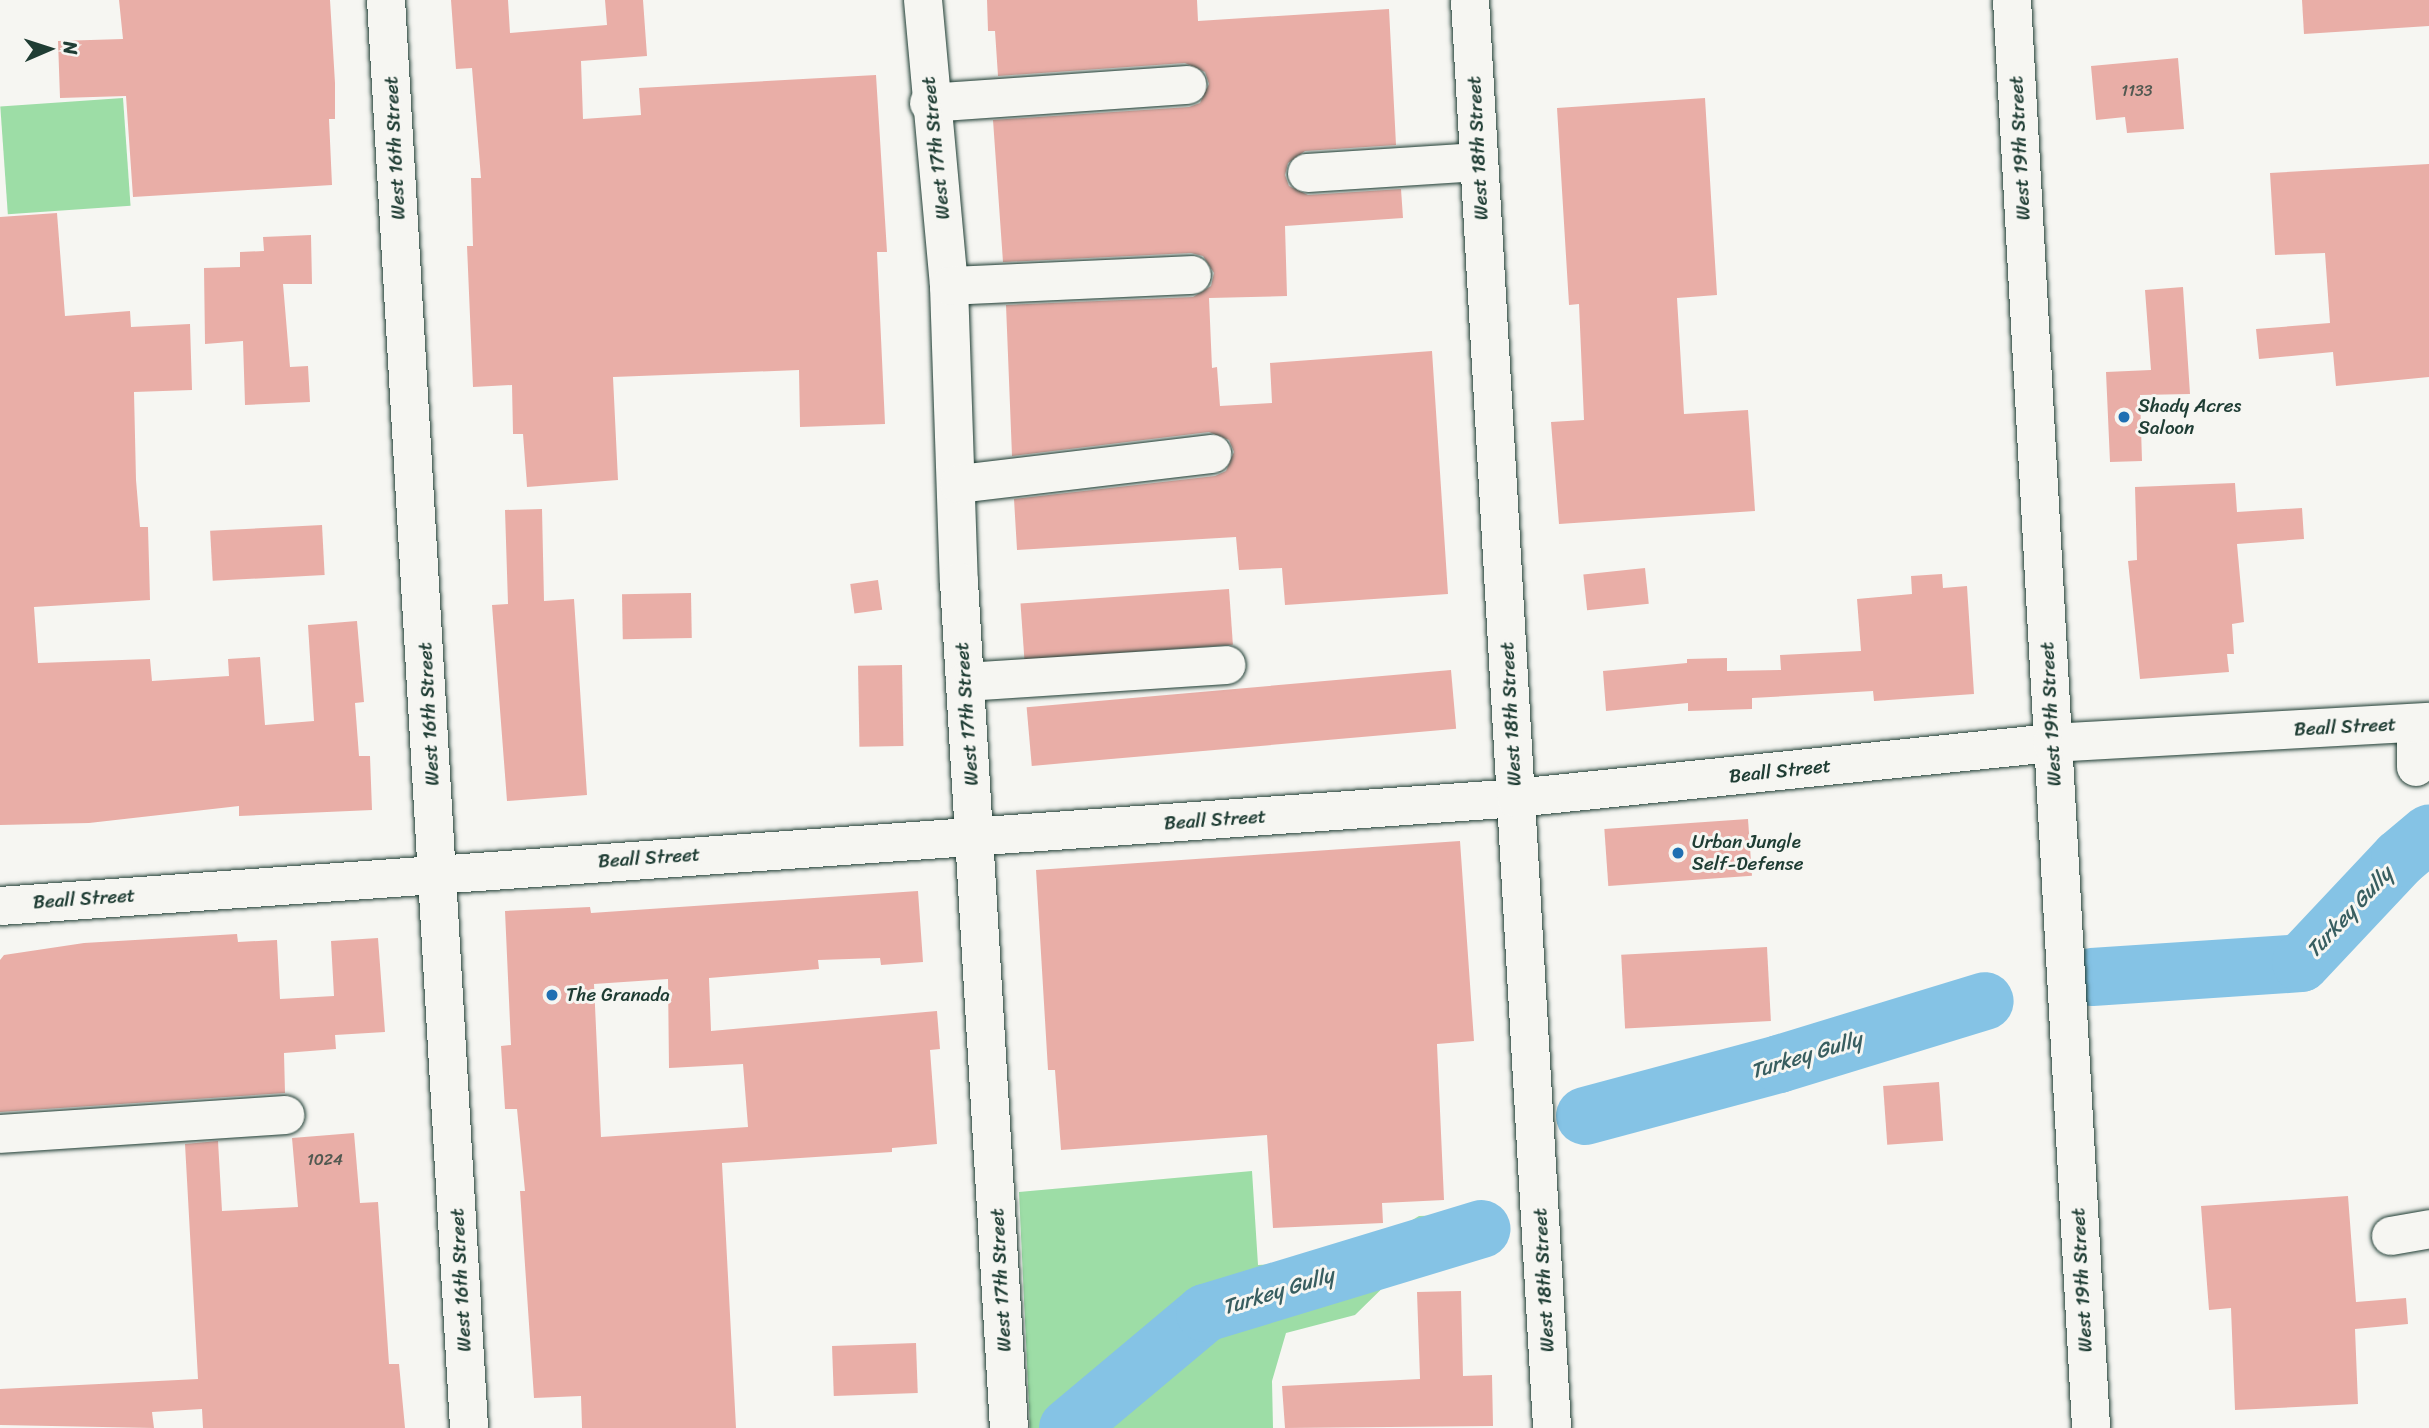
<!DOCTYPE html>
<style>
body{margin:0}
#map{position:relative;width:2429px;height:1428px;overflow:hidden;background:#f6f6f2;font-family:Sriracha,sans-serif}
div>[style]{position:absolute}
.green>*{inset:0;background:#9ddda6;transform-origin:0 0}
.river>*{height:58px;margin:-29px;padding:0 29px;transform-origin:29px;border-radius:29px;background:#85c3e5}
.building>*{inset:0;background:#e9aea7;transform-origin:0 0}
.roads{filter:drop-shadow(0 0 2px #1f3d34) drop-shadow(0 0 2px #1f3d34)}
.minor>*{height:38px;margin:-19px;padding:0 19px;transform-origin:19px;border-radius:19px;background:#f6f6f2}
.dots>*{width:19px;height:19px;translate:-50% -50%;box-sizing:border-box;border:4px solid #f6f6f2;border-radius:50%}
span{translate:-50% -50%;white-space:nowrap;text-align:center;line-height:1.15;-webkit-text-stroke:6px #f6f6f2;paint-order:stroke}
.number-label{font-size:16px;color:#525951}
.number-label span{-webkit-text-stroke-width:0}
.street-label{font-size:19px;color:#1f3d34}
.poi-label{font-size:19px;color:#1f3d34}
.left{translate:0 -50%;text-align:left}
.water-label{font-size:21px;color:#385e60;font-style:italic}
.north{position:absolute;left:14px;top:14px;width:70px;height:70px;-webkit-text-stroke:5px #f6f6f2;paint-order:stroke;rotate:87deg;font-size:19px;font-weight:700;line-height:28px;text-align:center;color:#1f3d34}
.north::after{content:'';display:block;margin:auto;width:24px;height:32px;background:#1f3d34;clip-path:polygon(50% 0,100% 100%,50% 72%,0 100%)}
</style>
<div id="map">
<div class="green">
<i style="left:123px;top:98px;width:108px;height:123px;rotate:86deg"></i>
<i style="clip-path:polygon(1252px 1171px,1258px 1265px,1343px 1261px,1419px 1216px,1491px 1214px,1492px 1253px,1402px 1269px,1355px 1315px,1286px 1333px,1272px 1381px,1273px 1428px,1030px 1428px,1019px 1192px)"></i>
</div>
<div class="river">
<i style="left:2092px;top:977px;width:209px;rotate:-3.8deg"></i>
<i style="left:2301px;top:963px;width:144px;rotate:-46.7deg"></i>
<i style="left:2400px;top:858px;width:38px;rotate:-40deg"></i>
<i style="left:1585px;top:1116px;width:201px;rotate:-15deg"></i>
<i style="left:1779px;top:1064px;width:215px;rotate:-17deg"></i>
<i style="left:1068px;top:1428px;width:179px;rotate:-40deg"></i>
<i style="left:1205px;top:1313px;width:289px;rotate:-16.9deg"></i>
</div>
<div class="building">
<i style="clip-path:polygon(119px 0,330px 0,335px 83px,335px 119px,329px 119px,332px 185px,133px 197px,126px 96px,60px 98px,58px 41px,123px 39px)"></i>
<i style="clip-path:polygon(451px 0,508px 0,510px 33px,607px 25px,605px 0,643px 0,647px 56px,581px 61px,583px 119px,641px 115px,639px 88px,876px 75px,887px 252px,877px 252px,885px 424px,800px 427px,799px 370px,613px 377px,618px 480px,527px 487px,523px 434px,513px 434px,512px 385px,473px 387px,467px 246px,473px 246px,471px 178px,481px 178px,472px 68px,456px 69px)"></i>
<i style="clip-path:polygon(987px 0,1197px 0,1198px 21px,1389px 9px,1396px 145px,1305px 151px,1288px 163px,1285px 175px,1289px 186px,1308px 195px,1401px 189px,1403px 218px,1285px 226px,1287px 296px,1209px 298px,1212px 368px,1217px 367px,1220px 406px,1272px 403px,1270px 363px,1432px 351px,1448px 594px,1285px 605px,1282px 568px,1239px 570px,1236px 537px,1017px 550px,1014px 499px,1215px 476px,1226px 471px,1234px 452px,1229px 440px,1209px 432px,1012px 456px,1006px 305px,1193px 297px,1211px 286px,1214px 273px,1203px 256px,1191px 253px,1003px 262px,993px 120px,1189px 107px,1200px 103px,1209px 84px,1205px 72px,1185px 63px,998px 76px,995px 31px,988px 31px)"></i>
<i style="clip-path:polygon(2302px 0,2429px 0,2429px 26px,2304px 34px)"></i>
<i style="clip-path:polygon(2178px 58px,2184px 129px,2127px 133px,2125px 117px,2096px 120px,2091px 66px)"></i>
<i style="clip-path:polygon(1705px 98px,1717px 295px,1677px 298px,1684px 414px,1748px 410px,1755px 511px,1559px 524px,1551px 422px,1584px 420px,1579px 304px,1569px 305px,1557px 108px)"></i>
<i style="clip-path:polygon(2429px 164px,2429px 377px,2336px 386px,2333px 352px,2259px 359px,2256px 329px,2330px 323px,2325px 253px,2275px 255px,2270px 173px)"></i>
<i style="clip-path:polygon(57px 213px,65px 316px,130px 311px,131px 327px,190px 324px,192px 390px,134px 392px,136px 480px,140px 527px,148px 527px,150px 600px,34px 607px,38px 663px,150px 659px,152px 681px,229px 676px,228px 659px,260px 657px,265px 725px,314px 721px,308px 625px,357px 621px,364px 702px,355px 703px,359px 756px,370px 756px,372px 810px,239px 816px,239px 806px,89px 823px,0 825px,0 217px)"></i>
<i style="clip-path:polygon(311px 235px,312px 284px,283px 284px,290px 367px,308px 366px,310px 402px,245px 405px,243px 341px,205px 344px,204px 268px,240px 267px,240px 252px,264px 251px,263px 237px)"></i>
<i style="clip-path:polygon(2183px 287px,2190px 394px,2140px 395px,2142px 461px,2110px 462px,2106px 372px,2151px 370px,2145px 290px)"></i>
<i style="clip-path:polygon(2235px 483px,2237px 512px,2302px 508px,2304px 539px,2237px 544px,2244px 622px,2232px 624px,2234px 654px,2227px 654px,2229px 672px,2140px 679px,2128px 561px,2137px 560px,2135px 487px)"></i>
<i style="clip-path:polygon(542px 509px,544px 601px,574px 599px,587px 795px,507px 801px,492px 605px,508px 604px,505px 510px)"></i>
<i style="left:322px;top:525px;width:50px;height:112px;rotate:87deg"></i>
<i style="left:1645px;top:568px;width:36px;height:62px;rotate:84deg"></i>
<i style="clip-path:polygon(1942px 574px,1943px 588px,1967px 586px,1974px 694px,1874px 701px,1873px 691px,1752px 698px,1752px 709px,1688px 711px,1688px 703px,1606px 711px,1603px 671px,1687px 663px,1687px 659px,1727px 658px,1727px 671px,1781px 670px,1780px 655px,1861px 651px,1857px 599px,1912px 594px,1911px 576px)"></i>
<i style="left:878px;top:580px;width:30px;height:28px;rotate:82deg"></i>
<i style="left:1229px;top:589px;width:56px;height:209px;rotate:86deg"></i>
<i style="left:691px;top:593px;width:45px;height:69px;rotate:89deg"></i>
<i style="left:902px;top:665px;width:81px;height:44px;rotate:89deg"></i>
<i style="left:1451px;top:670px;width:59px;height:426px;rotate:85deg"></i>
<i style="left:1748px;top:819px;width:57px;height:144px;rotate:86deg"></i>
<i style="clip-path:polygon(1460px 841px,1474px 1041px,1437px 1044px,1444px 1200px,1382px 1203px,1383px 1223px,1273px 1228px,1267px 1135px,1061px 1150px,1055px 1070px,1048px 1070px,1036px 870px)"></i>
<i style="clip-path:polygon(evenodd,918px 891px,923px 962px,881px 965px,880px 958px,818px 960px,819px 969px,709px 978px,711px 1031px,937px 1011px,940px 1049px,930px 1050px,937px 1144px,892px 1148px,892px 1152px,722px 1163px,736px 1428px,582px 1428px,581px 1396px,534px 1398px,520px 1191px,525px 1191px,517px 1109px,505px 1109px,501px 1046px,511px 1045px,505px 911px,590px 907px,591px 913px,918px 891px,668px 979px,669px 1068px,743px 1064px,748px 1127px,601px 1137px,594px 984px,668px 979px)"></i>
<i style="clip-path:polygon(237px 934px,238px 942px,277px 940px,280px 999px,334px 996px,331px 941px,378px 938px,385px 1032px,335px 1035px,336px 1049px,284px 1053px,285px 1093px,0 1112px,0 960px,4px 955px,84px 943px)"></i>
<i style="left:1767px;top:947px;width:74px;height:146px;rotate:87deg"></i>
<i style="left:1939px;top:1082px;width:59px;height:56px;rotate:86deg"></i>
<i style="clip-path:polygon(354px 1133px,360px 1203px,378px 1202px,389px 1364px,399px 1364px,405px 1428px,203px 1428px,202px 1409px,152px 1412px,154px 1428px,0 1425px,0 1389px,198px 1379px,185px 1144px,218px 1141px,222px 1211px,298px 1207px,292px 1138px)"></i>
<i style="clip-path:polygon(2348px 1196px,2356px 1302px,2406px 1298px,2408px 1324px,2355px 1329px,2358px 1404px,2235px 1410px,2231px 1308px,2209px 1310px,2201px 1206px)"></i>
<i style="clip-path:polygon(1461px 1291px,1463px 1376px,1492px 1375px,1493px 1426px,1285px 1428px,1282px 1386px,1420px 1379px,1417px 1292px)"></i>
<i style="left:916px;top:1343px;width:50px;height:84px;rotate:88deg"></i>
</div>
<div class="roads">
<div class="minor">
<i style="left:386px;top:0;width:1430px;rotate:86.67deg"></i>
<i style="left:923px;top:0;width:287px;rotate:84.8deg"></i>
<i style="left:949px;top:286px;width:296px;rotate:88.1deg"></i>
<i style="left:959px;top:582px;width:847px;rotate:86.62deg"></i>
<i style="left:1470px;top:0;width:1430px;rotate:86.71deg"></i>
<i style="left:2012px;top:0;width:1430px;rotate:86.83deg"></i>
<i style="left:929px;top:103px;width:259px;rotate:-4deg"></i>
<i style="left:1307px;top:173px;width:172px;rotate:-3.7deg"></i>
<i style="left:949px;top:286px;width:243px;rotate:-2.6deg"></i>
<i style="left:959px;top:484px;width:255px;rotate:-6.8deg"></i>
<i style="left:965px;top:682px;width:262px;rotate:-3.7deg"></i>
<i style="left:2416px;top:767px;width:44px;rotate:-90deg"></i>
<i style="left:0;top:906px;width:1520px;rotate:-4.07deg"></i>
<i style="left:1516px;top:798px;width:539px;rotate:-5.86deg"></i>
<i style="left:2052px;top:743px;width:378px;rotate:-3.2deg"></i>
<i style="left:0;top:1134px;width:286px;rotate:-3.8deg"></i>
<i style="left:2391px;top:1236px;width:39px;rotate:-10deg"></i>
</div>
</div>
<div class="dots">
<i style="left:2124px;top:417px;background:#1f6fb2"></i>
<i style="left:1678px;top:853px;background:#1f6fb2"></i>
<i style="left:552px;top:995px;background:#1f6fb2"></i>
</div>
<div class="number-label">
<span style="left:2137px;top:91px">1133</span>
<span style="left:325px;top:1160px">1024</span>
</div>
<div class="street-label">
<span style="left:395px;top:148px;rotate:-93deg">West 16th Street</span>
<span style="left:936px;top:148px;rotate:-96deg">West 17th Street</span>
<span style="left:1478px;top:148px;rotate:-93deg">West 18th Street</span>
<span style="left:2020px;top:148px;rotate:-93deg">West 19th Street</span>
<span style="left:429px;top:714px;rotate:-93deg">West 16th Street</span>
<span style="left:967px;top:714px;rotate:-94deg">West 17th Street</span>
<span style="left:1511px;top:714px;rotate:-93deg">West 18th Street</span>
<span style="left:2051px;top:714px;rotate:-93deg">West 19th Street</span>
<span style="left:2345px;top:727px;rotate:-3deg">Beall Street</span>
<span style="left:1780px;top:771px;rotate:-6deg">Beall Street</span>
<span style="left:1215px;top:820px;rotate:-4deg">Beall Street</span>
<span style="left:649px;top:858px;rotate:-4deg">Beall Street</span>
<span style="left:84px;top:899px;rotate:-4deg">Beall Street</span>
<span style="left:461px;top:1280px;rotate:-93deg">West 16th Street</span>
<span style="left:1001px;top:1280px;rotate:-93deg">West 17th Street</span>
<span style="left:1544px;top:1280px;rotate:-93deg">West 18th Street</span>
<span style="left:2082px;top:1280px;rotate:-93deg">West 19th Street</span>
</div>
<div class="poi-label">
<span class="left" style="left:2138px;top:417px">Shady Acres<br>Saloon</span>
<span class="left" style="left:1692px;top:853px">Urban Jungle<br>Self-Defense</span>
<span class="left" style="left:566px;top:995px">The Granada</span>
</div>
<div class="water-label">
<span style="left:2349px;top:912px;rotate:-47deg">Turkey Gully</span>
<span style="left:1806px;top:1055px;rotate:-17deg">Turkey Gully</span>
<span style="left:1278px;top:1291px;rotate:-17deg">Turkey Gully</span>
</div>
<div class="north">N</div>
</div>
